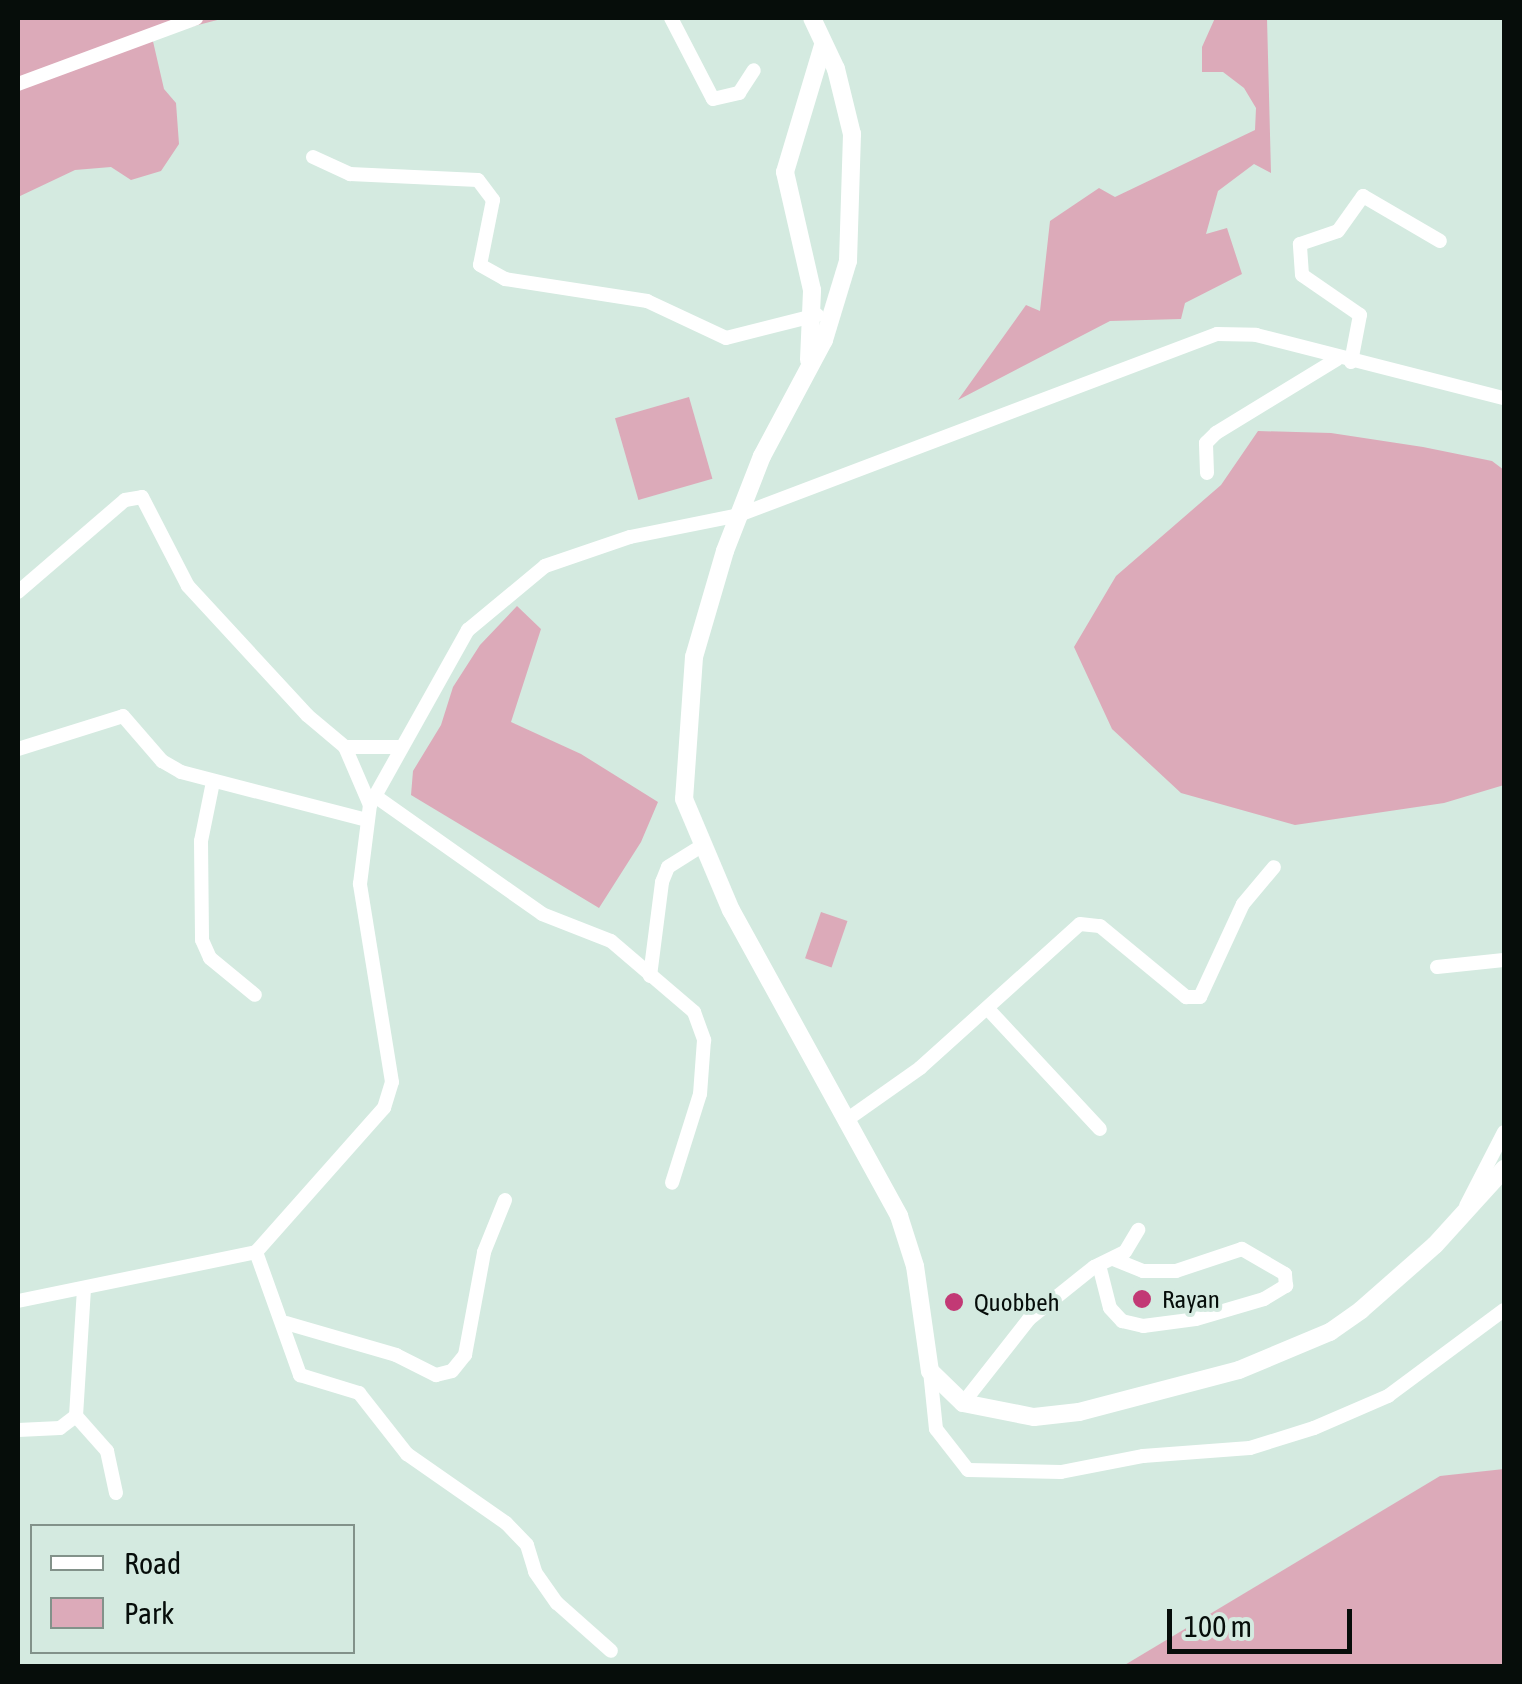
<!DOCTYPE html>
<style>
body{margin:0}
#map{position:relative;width:1522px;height:1684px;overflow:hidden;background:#d4eae0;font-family:"Asap Condensed",sans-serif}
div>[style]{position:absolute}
.green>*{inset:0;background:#dcaab9;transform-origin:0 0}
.minor>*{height:14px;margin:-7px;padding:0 7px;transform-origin:7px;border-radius:7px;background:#fff}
.major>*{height:18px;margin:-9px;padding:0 9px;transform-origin:9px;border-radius:9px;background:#fff}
.dots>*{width:28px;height:28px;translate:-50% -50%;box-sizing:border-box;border:5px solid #d4eae0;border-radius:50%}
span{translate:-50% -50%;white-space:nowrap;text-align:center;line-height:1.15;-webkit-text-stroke:8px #d4eae0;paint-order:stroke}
.poi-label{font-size:25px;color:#060d0a}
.left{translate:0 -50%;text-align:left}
.frame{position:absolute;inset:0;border:20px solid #060d0a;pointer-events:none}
.legend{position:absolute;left:30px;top:1524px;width:325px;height:130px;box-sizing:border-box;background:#d4eae0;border:2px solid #82928a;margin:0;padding:12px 18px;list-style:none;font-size:30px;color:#060d0a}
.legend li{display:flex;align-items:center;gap:20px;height:50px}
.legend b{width:50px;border:2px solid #82928a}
.scale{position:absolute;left:1167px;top:1609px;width:185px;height:45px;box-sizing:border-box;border:5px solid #060d0a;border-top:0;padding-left:12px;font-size:30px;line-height:35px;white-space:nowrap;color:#060d0a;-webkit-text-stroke:8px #d4eae0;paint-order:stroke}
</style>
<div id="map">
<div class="green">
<i style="clip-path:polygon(18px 18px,225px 18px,152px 37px,164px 89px,176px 103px,179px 144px,161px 171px,131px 180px,111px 167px,75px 170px,18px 197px)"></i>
<i style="clip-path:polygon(1215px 18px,1267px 18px,1271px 173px,1254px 164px,1218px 191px,1206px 234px,1227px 228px,1242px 274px,1185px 303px,1181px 319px,1110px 321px,958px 400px,1026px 305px,1040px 311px,1050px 221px,1099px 188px,1115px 197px,1255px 130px,1256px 108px,1244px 88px,1223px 72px,1202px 72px,1202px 47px)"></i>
<i style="left:689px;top:397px;width:85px;height:77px;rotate:74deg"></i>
<i style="clip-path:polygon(1258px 431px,1331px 433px,1423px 447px,1492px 461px,1504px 470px,1504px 785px,1444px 803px,1295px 825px,1181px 793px,1112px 729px,1074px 647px,1116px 576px,1221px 485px)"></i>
<i style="clip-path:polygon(517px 606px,541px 629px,511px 722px,581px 754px,658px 802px,641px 842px,599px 908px,411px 795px,413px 771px,441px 725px,453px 687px,480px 645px)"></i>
<i style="left:821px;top:912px;width:28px;height:49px;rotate:19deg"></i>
<i style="clip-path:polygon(1504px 1469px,1504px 1666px,1123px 1666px,1440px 1476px)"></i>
</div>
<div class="minor">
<i style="left:671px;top:18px;width:91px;rotate:62.6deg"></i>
<i style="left:713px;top:99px;width:27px;rotate:-13deg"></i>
<i style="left:739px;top:93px;width:27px;rotate:-57deg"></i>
<i style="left:18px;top:84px;width:190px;rotate:-20.3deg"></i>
<i style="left:313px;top:157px;width:41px;rotate:24.7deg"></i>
<i style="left:350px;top:174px;width:128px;rotate:2.7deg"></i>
<i style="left:478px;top:180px;width:25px;rotate:53deg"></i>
<i style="left:493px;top:200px;width:66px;rotate:101.3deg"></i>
<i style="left:480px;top:265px;width:29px;rotate:29deg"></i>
<i style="left:505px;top:279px;width:144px;rotate:8.8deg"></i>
<i style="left:647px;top:301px;width:87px;rotate:25.1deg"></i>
<i style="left:726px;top:338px;width:94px;rotate:-14.2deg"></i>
<i style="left:1351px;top:362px;width:48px;rotate:-79.2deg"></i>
<i style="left:1360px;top:315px;width:70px;rotate:-145.4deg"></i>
<i style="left:1302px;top:275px;width:31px;rotate:-94deg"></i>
<i style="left:1300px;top:244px;width:40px;rotate:-18.9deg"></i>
<i style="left:1338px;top:231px;width:43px;rotate:-54.5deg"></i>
<i style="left:1363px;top:196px;width:89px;rotate:30.3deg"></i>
<i style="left:1207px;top:473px;width:30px;rotate:-92deg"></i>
<i style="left:1206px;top:443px;width:14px;rotate:-45deg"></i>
<i style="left:1216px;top:433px;width:142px;rotate:-31.4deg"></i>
<i style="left:18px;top:592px;width:141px;rotate:-40.7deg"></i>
<i style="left:125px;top:500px;width:17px;rotate:-10deg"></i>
<i style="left:142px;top:497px;width:100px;rotate:62.7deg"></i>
<i style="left:188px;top:586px;width:176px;rotate:47.3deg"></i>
<i style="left:307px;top:715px;width:50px;rotate:40.1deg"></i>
<i style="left:345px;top:747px;width:63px;rotate:66.7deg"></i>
<i style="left:345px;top:747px;width:55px"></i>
<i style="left:18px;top:749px;width:110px;rotate:-17.4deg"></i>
<i style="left:123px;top:716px;width:60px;rotate:49.1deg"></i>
<i style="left:162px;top:761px;width:22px;rotate:30deg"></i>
<i style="left:181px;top:772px;width:191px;rotate:14.5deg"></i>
<i style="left:213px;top:782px;width:60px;rotate:101.5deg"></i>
<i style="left:201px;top:841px;width:99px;rotate:89.4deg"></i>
<i style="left:202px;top:940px;width:20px;rotate:66deg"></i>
<i style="left:210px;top:958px;width:58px;rotate:39.4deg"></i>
<i style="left:375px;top:796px;width:204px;rotate:35.2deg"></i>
<i style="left:542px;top:914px;width:74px;rotate:21.4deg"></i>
<i style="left:611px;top:941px;width:109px;rotate:40.5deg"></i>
<i style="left:694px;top:1012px;width:30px;rotate:70deg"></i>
<i style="left:704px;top:1040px;width:54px;rotate:94.2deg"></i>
<i style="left:700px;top:1094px;width:93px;rotate:107.5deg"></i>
<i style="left:1437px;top:967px;width:67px;rotate:-6deg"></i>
<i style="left:650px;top:976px;width:95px;rotate:-82.7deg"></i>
<i style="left:662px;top:882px;width:16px;rotate:-68deg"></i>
<i style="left:668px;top:867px;width:36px;rotate:-32deg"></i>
<i style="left:988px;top:1009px;width:164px;rotate:47deg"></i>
<i style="left:845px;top:1121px;width:92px;rotate:-35.2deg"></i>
<i style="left:920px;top:1068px;width:215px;rotate:-42deg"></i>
<i style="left:1080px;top:924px;width:20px;rotate:6deg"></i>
<i style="left:1100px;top:926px;width:112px;rotate:39.5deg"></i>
<i style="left:1186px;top:997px;width:14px"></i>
<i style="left:1200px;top:997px;width:102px;rotate:-65.2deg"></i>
<i style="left:1243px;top:904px;width:48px;rotate:-50deg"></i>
<i style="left:1466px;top:1206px;width:83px;rotate:-62.8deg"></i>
<i style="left:256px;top:1252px;width:131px;rotate:70.3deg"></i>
<i style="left:300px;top:1375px;width:62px;rotate:17deg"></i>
<i style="left:359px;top:1393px;width:78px;rotate:51.8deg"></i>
<i style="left:407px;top:1454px;width:121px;rotate:34.9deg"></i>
<i style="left:506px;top:1523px;width:30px;rotate:46deg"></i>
<i style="left:527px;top:1545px;width:28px;rotate:73deg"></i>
<i style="left:535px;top:1572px;width:38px;rotate:55deg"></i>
<i style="left:557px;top:1603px;width:72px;rotate:41.6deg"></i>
<i style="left:1099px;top:1265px;width:44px;rotate:75.7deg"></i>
<i style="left:1110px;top:1308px;width:18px;rotate:47deg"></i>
<i style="left:1122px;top:1321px;width:22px;rotate:13deg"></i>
<i style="left:1143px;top:1326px;width:53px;rotate:-7.5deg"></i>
<i style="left:1196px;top:1319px;width:71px;rotate:-16.4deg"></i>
<i style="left:1264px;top:1299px;width:26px;rotate:-31deg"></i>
<i style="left:1286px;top:1286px;width:12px;rotate:-95deg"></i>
<i style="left:1285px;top:1274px;width:50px;rotate:-149.8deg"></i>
<i style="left:1242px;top:1249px;width:70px;rotate:161.6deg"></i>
<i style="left:1176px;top:1271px;width:33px;rotate:180deg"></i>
<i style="left:1143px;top:1271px;width:32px;rotate:-158deg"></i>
<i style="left:18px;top:1301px;width:243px;rotate:-11.6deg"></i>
<i style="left:256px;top:1252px;width:193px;rotate:-48.4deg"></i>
<i style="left:384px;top:1108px;width:27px;rotate:-73deg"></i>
<i style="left:392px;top:1082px;width:201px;rotate:-99.2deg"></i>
<i style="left:360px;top:884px;width:80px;rotate:-82.8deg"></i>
<i style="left:370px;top:805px;width:201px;rotate:-60.8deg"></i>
<i style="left:468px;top:630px;width:100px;rotate:-39.7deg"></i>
<i style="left:545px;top:566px;width:90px;rotate:-18.8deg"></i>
<i style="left:630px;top:537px;width:111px;rotate:-11.4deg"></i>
<i style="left:739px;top:515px;width:511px;rotate:-20.74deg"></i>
<i style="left:1217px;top:334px;width:39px;rotate:1deg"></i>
<i style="left:1256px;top:335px;width:256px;rotate:14.3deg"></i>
<i style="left:286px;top:1323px;width:115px;rotate:16.2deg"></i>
<i style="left:396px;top:1355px;width:45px;rotate:26.6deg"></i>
<i style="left:436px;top:1375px;width:16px;rotate:-14deg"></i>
<i style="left:452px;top:1371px;width:21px;rotate:-51deg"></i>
<i style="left:465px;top:1355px;width:105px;rotate:-79.5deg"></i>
<i style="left:484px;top:1252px;width:56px;rotate:-68deg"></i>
<i style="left:930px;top:1371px;width:58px;rotate:84.1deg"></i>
<i style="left:936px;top:1429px;width:52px;rotate:52deg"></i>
<i style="left:968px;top:1470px;width:93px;rotate:1.2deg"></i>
<i style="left:1061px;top:1472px;width:84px;rotate:-11deg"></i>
<i style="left:1143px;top:1456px;width:107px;rotate:-4.3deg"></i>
<i style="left:1250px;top:1448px;width:67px;rotate:-17.4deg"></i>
<i style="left:1314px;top:1428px;width:81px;rotate:-23.4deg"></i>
<i style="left:1388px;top:1396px;width:144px;rotate:-36.6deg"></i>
<i style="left:963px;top:1403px;width:107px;rotate:-51.8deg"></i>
<i style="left:1029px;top:1319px;width:83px;rotate:-38.7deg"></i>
<i style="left:1094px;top:1267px;width:34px;rotate:-26deg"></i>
<i style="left:1125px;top:1252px;width:26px;rotate:-59deg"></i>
<i style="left:76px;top:1416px;width:47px;rotate:48.5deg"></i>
<i style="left:107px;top:1451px;width:43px;rotate:77.9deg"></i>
<i style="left:18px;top:1430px;width:42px;rotate:-2.7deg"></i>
<i style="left:60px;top:1428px;width:20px;rotate:-37deg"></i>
<i style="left:76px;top:1416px;width:128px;rotate:-86.4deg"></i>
</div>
<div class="major">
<i style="left:812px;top:18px;width:56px;rotate:64.8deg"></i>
<i style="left:836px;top:69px;width:67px;rotate:76.2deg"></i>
<i style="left:852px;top:134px;width:127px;rotate:91.8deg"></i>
<i style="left:848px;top:261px;width:83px;rotate:106.9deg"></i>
<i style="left:824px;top:340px;width:132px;rotate:118.1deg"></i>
<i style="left:762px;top:456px;width:102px;rotate:111.3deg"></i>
<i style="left:725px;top:551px;width:110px;rotate:106.3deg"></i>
<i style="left:694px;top:657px;width:142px;rotate:94deg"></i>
<i style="left:684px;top:799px;width:121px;rotate:67.1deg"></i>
<i style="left:731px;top:910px;width:349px;rotate:61.2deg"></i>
<i style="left:899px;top:1216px;width:52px;rotate:72.3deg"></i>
<i style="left:915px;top:1266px;width:106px;rotate:81.9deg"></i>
<i style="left:930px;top:1371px;width:46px;rotate:44.1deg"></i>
<i style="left:963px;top:1403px;width:72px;rotate:11.2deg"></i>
<i style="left:1034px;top:1417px;width:45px;rotate:-6.3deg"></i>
<i style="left:1079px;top:1412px;width:165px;rotate:-14.7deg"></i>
<i style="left:1239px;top:1370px;width:99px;rotate:-22.7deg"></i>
<i style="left:1330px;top:1332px;width:38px;rotate:-35deg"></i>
<i style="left:1361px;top:1310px;width:98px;rotate:-41.3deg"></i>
<i style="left:1435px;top:1245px;width:103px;rotate:-47.8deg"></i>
<i style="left:809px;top:360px;width:70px;rotate:-87.5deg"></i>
<i style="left:812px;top:290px;width:121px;rotate:-102.9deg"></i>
<i style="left:785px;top:172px;width:133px;rotate:-73.3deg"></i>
</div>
<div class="dots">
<i style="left:1142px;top:1299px;background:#c23975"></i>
<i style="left:954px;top:1302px;background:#c23975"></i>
</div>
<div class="poi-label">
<span class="left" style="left:1162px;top:1299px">Rayan</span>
<span class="left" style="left:974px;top:1302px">Quobbeh</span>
</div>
<div class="frame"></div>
<ul class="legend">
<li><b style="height:12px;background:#fff"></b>Road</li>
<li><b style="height:28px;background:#dcaab9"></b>Park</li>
</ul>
<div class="scale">100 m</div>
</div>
